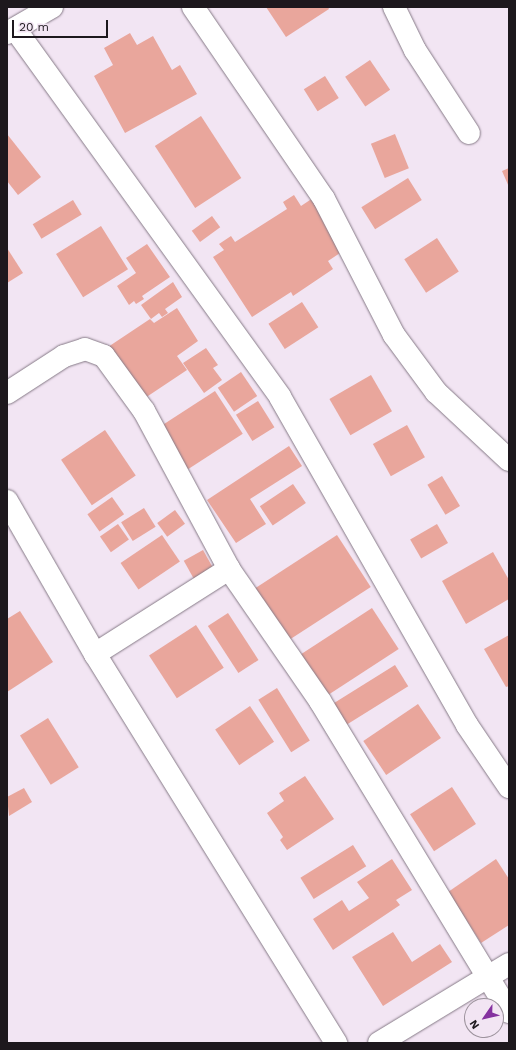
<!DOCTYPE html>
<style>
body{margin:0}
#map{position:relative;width:516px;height:1050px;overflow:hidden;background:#f2e5f3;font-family:"Work Sans",sans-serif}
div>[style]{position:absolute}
.building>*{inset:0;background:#e9a69c;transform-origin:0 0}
.roads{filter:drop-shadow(0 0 1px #867a87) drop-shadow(0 0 1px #867a87)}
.street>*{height:22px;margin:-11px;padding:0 11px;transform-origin:11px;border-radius:11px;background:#fff}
span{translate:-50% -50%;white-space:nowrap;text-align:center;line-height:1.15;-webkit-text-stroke:3.5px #f2e5f3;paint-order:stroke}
.frame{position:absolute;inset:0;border:8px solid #1d181d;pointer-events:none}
.north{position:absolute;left:464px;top:998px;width:40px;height:40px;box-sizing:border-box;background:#f2e5f3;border:1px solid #9d939d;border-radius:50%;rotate:236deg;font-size:11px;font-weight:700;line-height:16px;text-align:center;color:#1d181d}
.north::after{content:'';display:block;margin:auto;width:14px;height:18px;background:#8532a0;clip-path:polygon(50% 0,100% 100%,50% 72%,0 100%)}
.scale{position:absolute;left:12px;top:20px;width:96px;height:18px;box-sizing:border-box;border:2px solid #1d181d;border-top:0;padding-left:5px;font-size:12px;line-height:14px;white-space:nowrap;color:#1d181d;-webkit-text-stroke:3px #f2e5f3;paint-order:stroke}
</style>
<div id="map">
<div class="building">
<i style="clip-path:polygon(266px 7px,328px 7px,329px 9px,286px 37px)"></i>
<i style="clip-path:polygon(130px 33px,137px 45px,153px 36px,172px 70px,180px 65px,197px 94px,125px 133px,94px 76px,113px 65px,104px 48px)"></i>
<i style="left:370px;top:60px;width:36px;height:30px;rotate:56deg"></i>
<i style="left:325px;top:76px;width:26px;height:25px;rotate:58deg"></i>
<i style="left:201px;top:116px;width:74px;height:55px;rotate:57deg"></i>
<i style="clip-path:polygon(7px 134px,41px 177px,18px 195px,7px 181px)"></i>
<i style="left:395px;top:134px;width:37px;height:26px;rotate:68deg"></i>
<i style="clip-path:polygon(509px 168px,509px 187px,502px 171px)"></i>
<i style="left:408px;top:178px;width:26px;height:55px;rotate:58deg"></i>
<i style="clip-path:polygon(294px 195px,301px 206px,313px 198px,346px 249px,328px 261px,333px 269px,293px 296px,291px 292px,252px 317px,213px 257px,224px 250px,219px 244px,231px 236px,235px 242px,287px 209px,283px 202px)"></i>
<i style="left:73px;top:200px;width:17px;height:47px;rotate:59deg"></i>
<i style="left:212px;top:216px;width:14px;height:25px;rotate:54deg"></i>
<i style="left:101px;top:226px;width:51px;height:53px;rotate:58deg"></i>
<i style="left:437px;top:238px;width:40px;height:39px;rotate:57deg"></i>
<i style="clip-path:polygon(147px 244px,170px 277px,142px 296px,144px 299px,136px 304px,134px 301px,129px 305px,117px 286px,136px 273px,126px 258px)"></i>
<i style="clip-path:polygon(7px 248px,23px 273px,7px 283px)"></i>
<i style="clip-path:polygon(173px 282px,182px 297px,165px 309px,168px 313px,162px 317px,159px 313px,151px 319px,141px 305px)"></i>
<i style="left:302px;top:302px;width:30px;height:40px;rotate:57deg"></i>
<i style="clip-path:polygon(177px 308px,198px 341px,177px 356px,187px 370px,142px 400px,108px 347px,150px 319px,154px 323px)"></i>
<i style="clip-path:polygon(206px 348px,218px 365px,213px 368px,222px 380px,204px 393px,183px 363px)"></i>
<i style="left:241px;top:372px;width:29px;height:28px;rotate:56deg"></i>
<i style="left:371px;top:375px;width:42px;height:48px;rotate:60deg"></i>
<i style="left:215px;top:391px;width:51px;height:69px;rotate:57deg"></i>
<i style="left:258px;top:401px;width:31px;height:26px;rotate:58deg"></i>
<i style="left:407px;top:425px;width:37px;height:39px;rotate:61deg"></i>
<i style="left:105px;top:430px;width:55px;height:53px;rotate:56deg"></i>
<i style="clip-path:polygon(289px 446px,302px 466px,250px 499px,266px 524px,236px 543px,207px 500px)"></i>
<i style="left:442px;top:476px;width:35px;height:17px;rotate:59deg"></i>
<i style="left:293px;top:484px;width:23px;height:40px;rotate:56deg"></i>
<i style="left:112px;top:497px;width:21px;height:30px;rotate:55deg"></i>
<i style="left:144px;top:508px;width:22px;height:27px;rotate:58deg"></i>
<i style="left:175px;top:510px;width:17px;height:22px;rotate:54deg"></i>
<i style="left:118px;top:524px;width:19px;height:22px;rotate:55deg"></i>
<i style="left:437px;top:524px;width:22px;height:31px;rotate:60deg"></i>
<i style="left:162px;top:535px;width:32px;height:50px;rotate:56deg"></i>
<i style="left:337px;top:535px;width:62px;height:103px;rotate:57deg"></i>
<i style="left:203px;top:550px;width:23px;height:22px;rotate:61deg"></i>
<i style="clip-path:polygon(493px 552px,509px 580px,509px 599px,466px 624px,442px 581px)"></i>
<i style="left:372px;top:608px;width:49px;height:87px;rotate:57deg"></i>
<i style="clip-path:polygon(20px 611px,53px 662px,7px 692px,7px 619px)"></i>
<i style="left:228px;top:613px;width:56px;height:24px;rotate:57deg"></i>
<i style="left:196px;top:625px;width:51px;height:56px;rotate:57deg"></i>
<i style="clip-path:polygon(509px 635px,509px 686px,506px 687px,484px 649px)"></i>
<i style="left:395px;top:665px;width:25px;height:77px;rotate:58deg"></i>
<i style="left:277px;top:688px;width:62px;height:22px;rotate:58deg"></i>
<i style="left:418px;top:704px;width:41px;height:66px;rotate:56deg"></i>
<i style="left:250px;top:706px;width:43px;height:42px;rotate:56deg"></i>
<i style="left:48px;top:718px;width:58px;height:33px;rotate:58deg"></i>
<i style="clip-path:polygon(305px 776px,334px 819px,287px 850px,280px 840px,283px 837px,267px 813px,284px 801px,279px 793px)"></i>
<i style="left:452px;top:787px;width:44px;height:50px;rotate:57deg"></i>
<i style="clip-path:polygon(24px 788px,32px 802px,9px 816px,7px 797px)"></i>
<i style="left:353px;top:845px;width:25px;height:62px;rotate:58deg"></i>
<i style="clip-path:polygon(392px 859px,412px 890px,396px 900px,400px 905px,333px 950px,313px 919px,342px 900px,349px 911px,369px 898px,357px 882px)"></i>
<i style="clip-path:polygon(496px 859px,509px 879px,509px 925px,481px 943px,448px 892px)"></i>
<i style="clip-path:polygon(393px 932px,412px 962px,440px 944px,452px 962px,383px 1006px,352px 957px)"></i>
</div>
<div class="roads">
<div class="street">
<i style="left:193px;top:7px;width:232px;rotate:55.7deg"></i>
<i style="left:324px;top:199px;width:153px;rotate:62.8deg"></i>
<i style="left:394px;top:335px;width:71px;rotate:53.6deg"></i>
<i style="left:436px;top:392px;width:100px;rotate:43deg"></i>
<i style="left:394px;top:7px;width:48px;rotate:64deg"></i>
<i style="left:415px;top:50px;width:99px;rotate:57deg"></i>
<i style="left:15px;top:29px;width:453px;rotate:54.2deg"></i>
<i style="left:280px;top:397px;width:378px;rotate:60.3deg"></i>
<i style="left:467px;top:725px;width:75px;rotate:55.9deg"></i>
<i style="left:7px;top:33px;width:52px;rotate:-30deg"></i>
<i style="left:7px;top:393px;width:68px;rotate:-33deg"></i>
<i style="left:64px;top:356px;width:22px;rotate:-18deg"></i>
<i style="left:85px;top:349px;width:20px;rotate:20deg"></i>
<i style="left:104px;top:356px;width:68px;rotate:54deg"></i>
<i style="left:144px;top:411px;width:179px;rotate:61.7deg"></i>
<i style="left:229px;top:569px;width:160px;rotate:55.4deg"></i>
<i style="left:320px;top:701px;width:364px;rotate:58.7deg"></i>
<i style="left:7px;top:501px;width:177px;rotate:60.1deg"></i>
<i style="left:95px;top:654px;width:458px;rotate:58.2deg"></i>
<i style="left:95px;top:654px;width:159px;rotate:-32.4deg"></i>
<i style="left:379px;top:1043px;width:152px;rotate:-31.3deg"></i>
</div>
</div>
<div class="frame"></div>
<div class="north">N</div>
<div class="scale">20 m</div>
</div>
